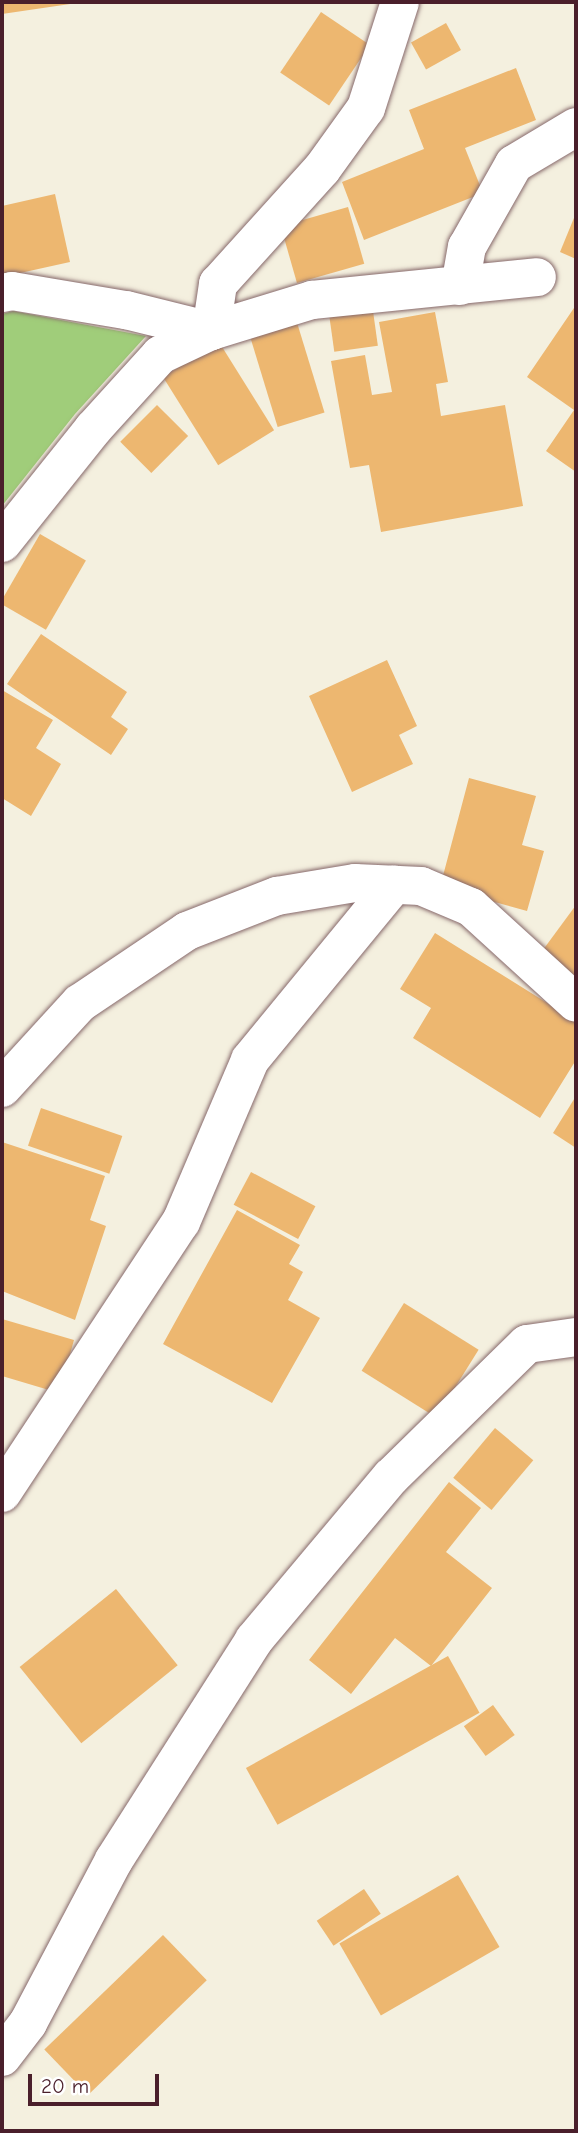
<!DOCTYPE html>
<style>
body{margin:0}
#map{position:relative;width:578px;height:2133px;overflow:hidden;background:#f4f0df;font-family:"Comic Neue",sans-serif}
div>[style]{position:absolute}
.green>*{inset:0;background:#a0cd7a}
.building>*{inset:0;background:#edb770;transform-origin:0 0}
.roads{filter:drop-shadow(0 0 2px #86686a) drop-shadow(0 0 2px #86686a)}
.minor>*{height:38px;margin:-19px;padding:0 19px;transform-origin:19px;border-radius:19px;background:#fff}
span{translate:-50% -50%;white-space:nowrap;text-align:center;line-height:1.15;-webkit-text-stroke:7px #fff;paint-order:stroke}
.frame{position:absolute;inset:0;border:4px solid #4a1f2b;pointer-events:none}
.scale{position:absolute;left:28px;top:2074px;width:131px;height:32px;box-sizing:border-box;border:4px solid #4a1f2b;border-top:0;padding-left:9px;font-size:21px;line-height:24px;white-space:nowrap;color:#4a1f2b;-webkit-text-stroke:5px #fff;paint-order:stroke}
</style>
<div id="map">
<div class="green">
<i style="clip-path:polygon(13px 311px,146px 336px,75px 414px,2px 506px,2px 314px)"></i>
</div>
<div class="building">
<i style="clip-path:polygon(2px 2px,77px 2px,77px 3px,2px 14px)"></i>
<i style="left:321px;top:12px;width:59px;height:73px;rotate:34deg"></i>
<i style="left:446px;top:23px;width:31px;height:40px;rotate:61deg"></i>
<i style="clip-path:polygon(516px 68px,536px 120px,465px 148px,483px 193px,364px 240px,342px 182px,424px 149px,409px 110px)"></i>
<i style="clip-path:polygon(55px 194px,70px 262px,2px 277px,2px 206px)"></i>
<i style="left:348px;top:207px;width:59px;height:70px;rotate:74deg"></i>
<i style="clip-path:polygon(576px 213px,576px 259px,560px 252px)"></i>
<i style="clip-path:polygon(576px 305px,576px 472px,546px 451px,574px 410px,527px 377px)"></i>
<i style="left:373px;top:311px;width:35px;height:44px;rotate:82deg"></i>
<i style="clip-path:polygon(435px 312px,448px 382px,436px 384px,441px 416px,505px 405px,523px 506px,381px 532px,369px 465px,350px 468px,331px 361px,365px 355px,372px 395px,392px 392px,379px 322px)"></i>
<i style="left:295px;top:316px;width:101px;height:49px;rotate:73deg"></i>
<i style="left:219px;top:342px;width:104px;height:66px;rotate:58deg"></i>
<i style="left:157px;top:405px;width:44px;height:52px;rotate:45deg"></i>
<i style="left:40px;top:534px;width:53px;height:80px;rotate:30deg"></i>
<i style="clip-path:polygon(41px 634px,127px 692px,111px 717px,128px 729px,111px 755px,7px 684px)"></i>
<i style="clip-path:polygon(387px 660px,417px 726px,399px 735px,413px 764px,352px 792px,309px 696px)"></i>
<i style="clip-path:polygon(2px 690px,53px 720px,36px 748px,61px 764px,31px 816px,2px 798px)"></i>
<i style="clip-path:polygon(469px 778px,536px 796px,522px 845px,544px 851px,527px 911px,440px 887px)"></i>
<i style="clip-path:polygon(576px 905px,576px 987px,537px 958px)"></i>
<i style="clip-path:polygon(435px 933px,576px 1021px,576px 1060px,540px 1118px,413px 1038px,431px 1008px,400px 989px)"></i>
<i style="clip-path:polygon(576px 1096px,576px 1148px,553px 1133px)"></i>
<i style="left:41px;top:1108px;width:86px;height:40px;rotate:19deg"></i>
<i style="clip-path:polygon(2px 1142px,105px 1176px,90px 1220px,106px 1226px,75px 1320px,2px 1291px)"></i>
<i style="left:251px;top:1172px;width:73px;height:37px;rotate:28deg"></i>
<i style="clip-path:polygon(237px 1210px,300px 1245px,289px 1264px,303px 1272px,288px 1300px,320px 1318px,272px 1403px,163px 1344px)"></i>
<i style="left:404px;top:1303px;width:88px;height:80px;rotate:32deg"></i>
<i style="clip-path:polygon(2px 1319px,74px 1340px,59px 1393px,2px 1376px)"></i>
<i style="left:495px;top:1428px;width:50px;height:65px;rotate:40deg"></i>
<i style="clip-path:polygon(449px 1482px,481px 1508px,446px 1552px,492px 1588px,431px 1666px,395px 1638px,351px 1694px,309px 1660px)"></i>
<i style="left:116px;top:1589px;width:98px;height:124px;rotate:51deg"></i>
<i style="left:448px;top:1656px;width:65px;height:231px;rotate:61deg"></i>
<i style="left:493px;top:1705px;width:37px;height:36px;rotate:54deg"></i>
<i style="left:458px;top:1875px;width:83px;height:137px;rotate:60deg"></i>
<i style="left:364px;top:1889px;width:30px;height:57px;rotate:56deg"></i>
<i style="left:163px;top:1935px;width:63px;height:165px;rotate:46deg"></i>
</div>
<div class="roads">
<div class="minor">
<i style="left:460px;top:286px;width:40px;rotate:-80deg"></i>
<i style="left:467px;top:247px;width:95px;rotate:-60.5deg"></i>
<i style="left:514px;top:164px;width:72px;rotate:-30.8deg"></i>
<i style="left:2px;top:293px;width:10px;rotate:-11deg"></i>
<i style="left:12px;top:291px;width:116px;rotate:9.5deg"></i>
<i style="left:126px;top:310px;width:88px;rotate:13.9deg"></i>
<i style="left:211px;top:331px;width:48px;rotate:-81.5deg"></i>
<i style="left:218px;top:284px;width:155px;rotate:-47.9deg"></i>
<i style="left:322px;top:169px;width:75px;rotate:-54.2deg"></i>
<i style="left:366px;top:108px;width:111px;rotate:-72.2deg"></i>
<i style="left:2px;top:543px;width:146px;rotate:-51.4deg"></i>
<i style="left:93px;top:429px;width:100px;rotate:-47.8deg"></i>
<i style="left:160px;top:355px;width:56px;rotate:-25.2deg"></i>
<i style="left:211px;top:331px;width:106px;rotate:-17.1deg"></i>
<i style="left:312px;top:300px;width:226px;rotate:-5.8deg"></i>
<i style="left:2px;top:1088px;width:115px;rotate:-47.5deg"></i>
<i style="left:80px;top:1003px;width:129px;rotate:-33.9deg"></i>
<i style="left:187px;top:931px;width:97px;rotate:-21.3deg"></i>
<i style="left:277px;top:896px;width:79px;rotate:-9.5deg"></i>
<i style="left:355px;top:883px;width:66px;rotate:2.6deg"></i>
<i style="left:421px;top:886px;width:54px;rotate:22.8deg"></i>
<i style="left:471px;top:907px;width:142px;rotate:42.4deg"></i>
<i style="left:2px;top:1493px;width:325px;rotate:-56.6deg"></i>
<i style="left:181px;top:1222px;width:176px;rotate:-66.9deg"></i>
<i style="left:250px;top:1060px;width:227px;rotate:-50.6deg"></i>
<i style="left:2px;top:2057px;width:43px;rotate:-52.6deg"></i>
<i style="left:28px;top:2023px;width:184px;rotate:-62.2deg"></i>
<i style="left:114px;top:1860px;width:261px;rotate:-57.5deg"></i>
<i style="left:254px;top:1640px;width:213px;rotate:-50deg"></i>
<i style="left:391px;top:1477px;width:190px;rotate:-44.4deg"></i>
<i style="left:527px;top:1344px;width:49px;rotate:-8.1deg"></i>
</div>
</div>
<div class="frame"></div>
<div class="scale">20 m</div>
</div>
